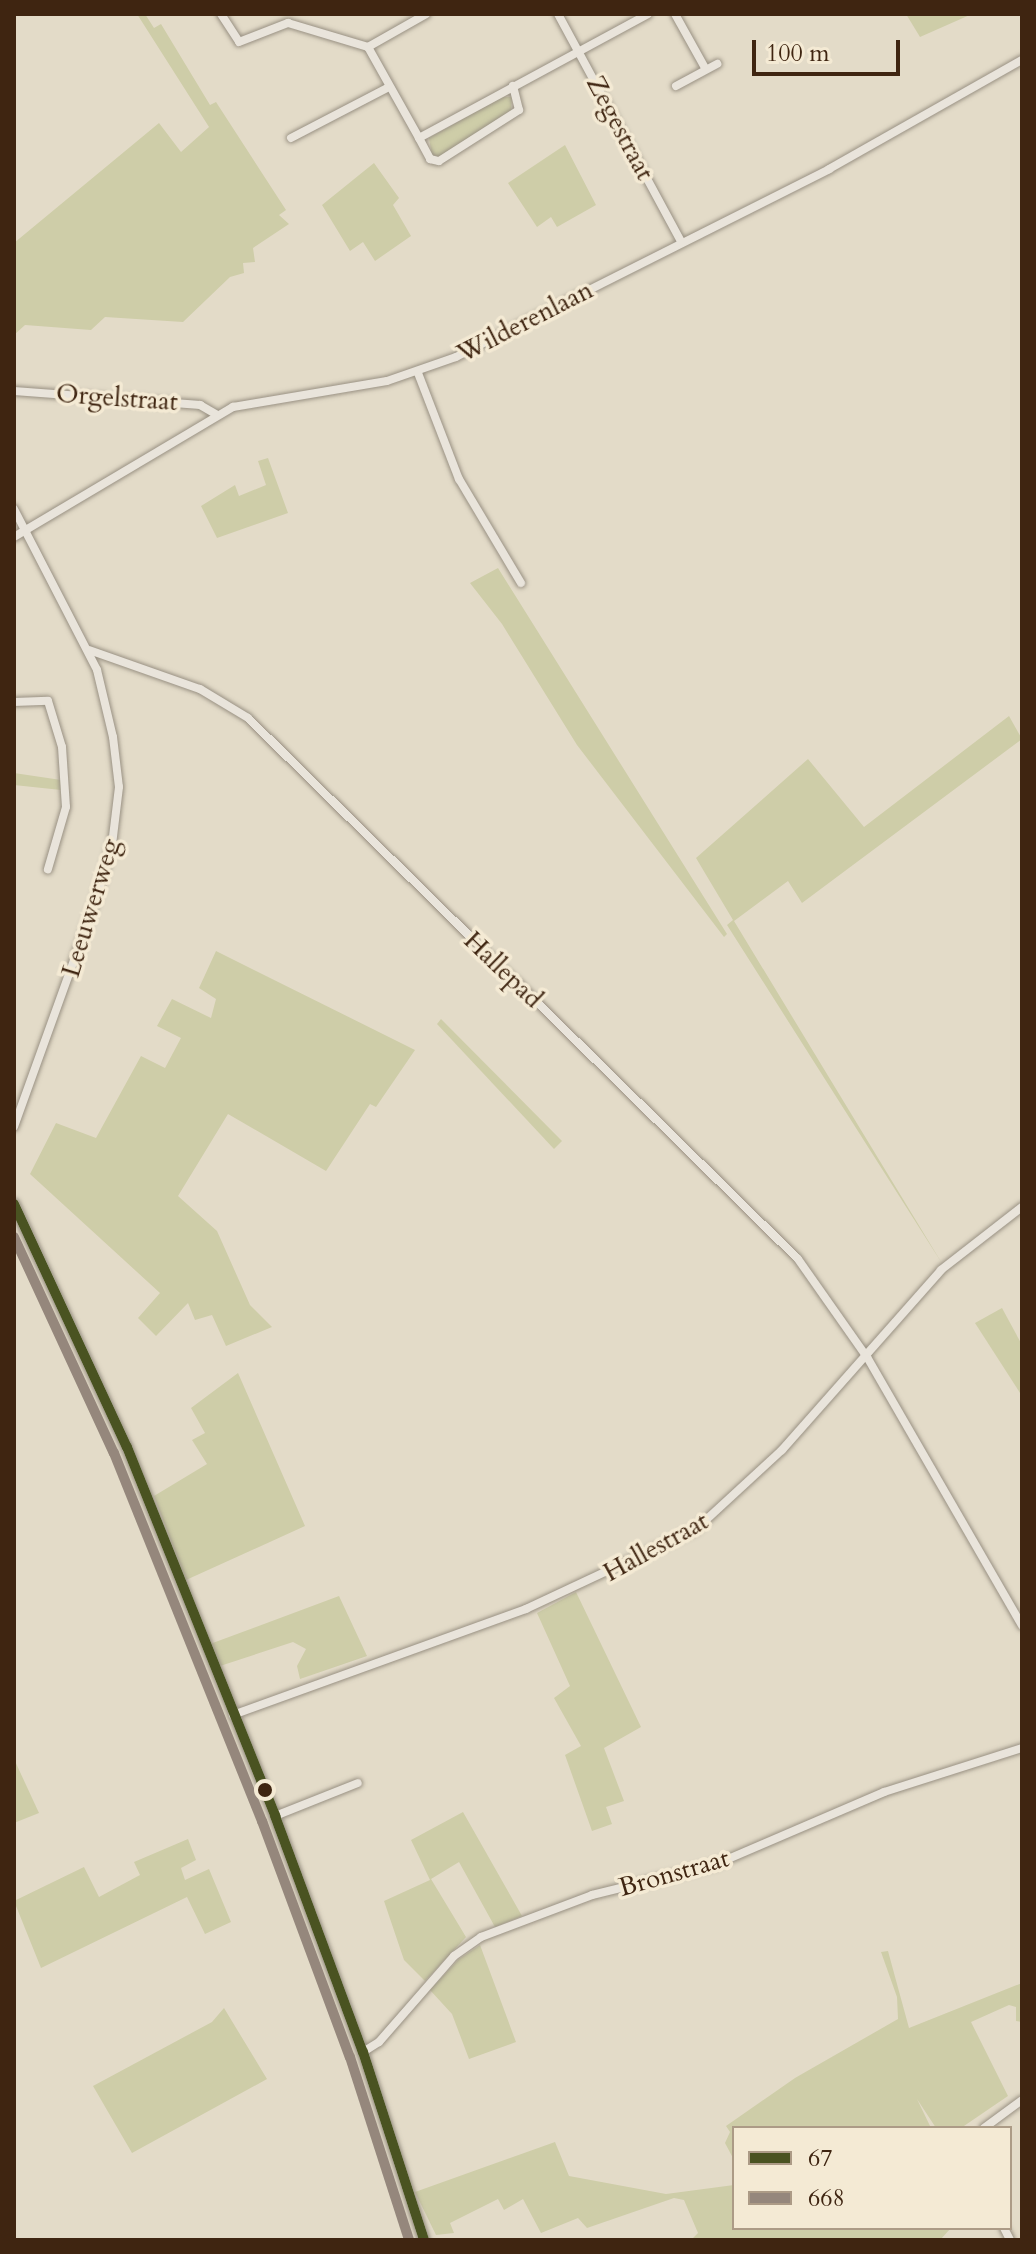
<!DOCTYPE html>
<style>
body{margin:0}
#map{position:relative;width:1036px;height:2254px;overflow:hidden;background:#e3dbc8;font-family:Cardo,serif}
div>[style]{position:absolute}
.green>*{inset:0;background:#cecda8}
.roads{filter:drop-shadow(0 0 2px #999183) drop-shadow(0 0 2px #999183)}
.minor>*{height:8px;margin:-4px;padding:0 4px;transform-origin:4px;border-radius:4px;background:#e9e4db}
.tertiary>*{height:10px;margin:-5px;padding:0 5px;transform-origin:5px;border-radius:5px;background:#e9e4db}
.bus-1>*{height:10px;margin:-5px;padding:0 5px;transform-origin:5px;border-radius:5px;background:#4a5321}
.bus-2>*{height:10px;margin:-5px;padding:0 5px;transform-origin:5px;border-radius:5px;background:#95877c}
.dots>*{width:22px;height:22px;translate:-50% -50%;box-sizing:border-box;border:4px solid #f4ead4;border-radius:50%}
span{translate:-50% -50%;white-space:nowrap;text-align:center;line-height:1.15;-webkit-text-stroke:7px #f4ead4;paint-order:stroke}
.street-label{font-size:26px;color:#3f2511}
.frame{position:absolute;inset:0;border:16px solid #3f2511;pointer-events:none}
.legend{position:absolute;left:732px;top:2126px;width:280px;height:104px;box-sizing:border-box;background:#f4ead4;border:2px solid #ac9b86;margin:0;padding:10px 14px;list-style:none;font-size:24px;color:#3f2511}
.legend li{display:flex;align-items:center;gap:16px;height:40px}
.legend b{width:40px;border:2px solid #ac9b86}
.scale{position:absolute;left:752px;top:40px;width:148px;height:36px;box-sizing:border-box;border:4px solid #3f2511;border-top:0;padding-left:10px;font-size:24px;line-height:28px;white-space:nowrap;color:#3f2511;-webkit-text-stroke:6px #f4ead4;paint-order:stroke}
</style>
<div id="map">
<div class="green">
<i style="clip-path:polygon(137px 14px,145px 14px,154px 28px,161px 24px,210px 105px,216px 102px,286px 210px,279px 215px,289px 224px,253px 248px,255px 262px,243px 263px,244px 273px,230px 277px,183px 322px,105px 317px,91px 330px,25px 325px,14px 335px,14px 243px,159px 123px,181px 152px,209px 127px)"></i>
<i style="clip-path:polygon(906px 14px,972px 14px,920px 37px)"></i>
<i style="clip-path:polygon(502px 97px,512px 97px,511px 111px,440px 157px,432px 156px,429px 138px)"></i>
<i style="clip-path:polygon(565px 145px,596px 205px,557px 227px,551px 217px,537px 227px,508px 183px)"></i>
<i style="clip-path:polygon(374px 163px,399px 198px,393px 205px,411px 236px,375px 261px,363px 242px,350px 251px,322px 205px)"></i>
<i style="clip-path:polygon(268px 458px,288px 513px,217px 538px,201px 506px,235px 485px,239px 496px,266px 485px,258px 461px)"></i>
<i style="clip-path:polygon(498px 568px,727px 934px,724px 937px,577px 745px,502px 624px,470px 583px)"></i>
<i style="clip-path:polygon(1009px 716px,1022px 739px,802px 903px,788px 881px,734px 921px,943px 1265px,727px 925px,733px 920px,696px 858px,808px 759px,864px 827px)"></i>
<i style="clip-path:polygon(14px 773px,61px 780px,61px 790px,14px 785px)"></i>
<i style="clip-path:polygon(216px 951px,415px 1050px,376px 1107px,370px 1104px,326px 1171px,228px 1114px,178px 1196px,217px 1231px,250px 1305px,272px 1327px,226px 1346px,212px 1315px,195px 1320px,188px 1303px,156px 1336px,138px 1318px,160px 1293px,30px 1174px,56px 1123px,96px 1138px,141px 1056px,165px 1068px,181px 1038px,157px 1026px,172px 999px,211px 1018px,216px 999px,199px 988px)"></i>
<i style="clip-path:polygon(441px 1019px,562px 1141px,554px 1149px,437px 1024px)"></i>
<i style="clip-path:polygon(1002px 1308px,1022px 1345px,1022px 1396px,975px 1323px)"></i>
<i style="clip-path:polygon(238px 1373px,305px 1526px,186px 1580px,154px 1496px,207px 1464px,192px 1440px,205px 1433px,191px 1408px)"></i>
<i style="clip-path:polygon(576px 1592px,641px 1727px,604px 1748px,624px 1801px,606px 1807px,612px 1824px,592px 1831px,565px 1755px,581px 1746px,554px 1698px,570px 1686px,537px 1613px)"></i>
<i style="clip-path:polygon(339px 1596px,367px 1656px,300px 1679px,297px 1666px,306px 1649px,293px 1642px,220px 1666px,210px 1644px)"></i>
<i style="clip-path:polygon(14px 1759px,39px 1813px,14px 1823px)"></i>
<i style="clip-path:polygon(463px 1812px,522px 1916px,495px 1927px,459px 1862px,431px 1879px,466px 1937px,425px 1981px,404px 1960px,384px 1901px,430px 1880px,411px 1840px)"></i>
<i style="clip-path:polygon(188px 1839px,196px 1860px,181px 1868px,185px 1880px,209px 1869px,231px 1922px,205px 1934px,187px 1897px,41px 1968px,14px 1901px,84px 1867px,99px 1897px,140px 1875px,134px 1862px)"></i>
<i style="clip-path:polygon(480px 1945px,516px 2042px,469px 2059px,452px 2014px,430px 1990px,459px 1959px)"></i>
<i style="clip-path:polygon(888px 1951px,909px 2028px,1022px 1983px,1022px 2022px,1016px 2021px,1016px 2007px,1009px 2005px,971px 2022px,1008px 2096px,961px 2128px,936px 2128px,917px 2099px,931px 2128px,734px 2128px,734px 2160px,725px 2143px,730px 2132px,726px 2126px,795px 2078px,898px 2019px,897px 1997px,881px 1952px)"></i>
<i style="clip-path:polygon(224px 2008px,267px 2079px,132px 2153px,93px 2086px,212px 2022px)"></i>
<i style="clip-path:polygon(555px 2142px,569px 2176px,666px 2194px,734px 2185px,734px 2228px,951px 2228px,940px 2240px,691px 2240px,698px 2233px,684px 2200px,674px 2198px,587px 2228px,578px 2218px,541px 2233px,523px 2199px,504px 2210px,498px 2199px,450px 2223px,454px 2233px,436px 2235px,415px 2192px)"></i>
</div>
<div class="roads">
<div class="minor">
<i style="left:221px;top:14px;width:33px;rotate:57deg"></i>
<i style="left:239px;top:42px;width:53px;rotate:-21.2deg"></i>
<i style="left:288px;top:23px;width:84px;rotate:16.7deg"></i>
<i style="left:558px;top:14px;width:260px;rotate:61.6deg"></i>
<i style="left:675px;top:14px;width:62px;rotate:60.9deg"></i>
<i style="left:368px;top:47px;width:104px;rotate:60.7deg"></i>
<i style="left:419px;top:138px;width:260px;rotate:-28.4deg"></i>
<i style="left:368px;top:47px;width:67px;rotate:-29.6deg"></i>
<i style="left:676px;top:86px;width:47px;rotate:-28.2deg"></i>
<i style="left:291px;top:138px;width:110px;rotate:-27.5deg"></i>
<i style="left:419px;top:138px;width:24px;rotate:62deg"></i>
<i style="left:430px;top:159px;width:9px;rotate:13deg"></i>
<i style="left:439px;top:161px;width:95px;rotate:-32.5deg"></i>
<i style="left:519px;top:110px;width:25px;rotate:-104deg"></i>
<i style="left:418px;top:373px;width:114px;rotate:68.9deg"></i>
<i style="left:459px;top:479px;width:121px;rotate:59.2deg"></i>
<i style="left:14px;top:391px;width:187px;rotate:4.3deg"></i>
<i style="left:200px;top:405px;width:20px;rotate:30deg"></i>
<i style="left:14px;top:509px;width:181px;rotate:62.7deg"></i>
<i style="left:97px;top:670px;width:69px;rotate:76.6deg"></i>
<i style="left:113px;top:737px;width:50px;rotate:83.2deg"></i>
<i style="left:119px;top:787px;width:58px;rotate:96.9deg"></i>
<i style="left:112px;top:845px;width:56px;rotate:106.5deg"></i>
<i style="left:96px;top:899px;width:242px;rotate:109.8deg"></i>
<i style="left:14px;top:537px;width:255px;rotate:-30.7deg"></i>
<i style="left:233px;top:407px;width:156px;rotate:-9.6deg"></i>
<i style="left:387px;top:381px;width:73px;rotate:-19.2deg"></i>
<i style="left:456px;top:357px;width:418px;rotate:-26.7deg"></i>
<i style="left:829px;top:169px;width:222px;rotate:-29.5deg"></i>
<i style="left:89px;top:650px;width:118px;rotate:19.4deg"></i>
<i style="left:200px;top:689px;width:56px;rotate:31.1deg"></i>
<i style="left:248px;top:718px;width:771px;rotate:44.53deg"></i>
<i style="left:798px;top:1259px;width:120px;rotate:54.9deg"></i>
<i style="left:867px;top:1357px;width:310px;rotate:60deg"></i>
<i style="left:14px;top:702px;width:34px;rotate:-2deg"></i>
<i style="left:48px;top:701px;width:48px;rotate:73.1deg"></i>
<i style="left:62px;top:747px;width:60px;rotate:86.2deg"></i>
<i style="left:66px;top:807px;width:65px;rotate:106.2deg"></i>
<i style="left:233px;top:1715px;width:312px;rotate:-19.9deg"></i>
<i style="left:526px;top:1609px;width:187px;rotate:-25.1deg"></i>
<i style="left:695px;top:1530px;width:118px;rotate:-42.6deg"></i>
<i style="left:782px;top:1450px;width:240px;rotate:-48.5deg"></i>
<i style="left:941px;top:1270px;width:103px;rotate:-37.9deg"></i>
<i style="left:275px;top:1816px;width:89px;rotate:-21.7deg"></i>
<i style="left:363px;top:2052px;width:19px;rotate:-32deg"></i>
<i style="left:379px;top:2042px;width:114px;rotate:-48.9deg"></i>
<i style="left:454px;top:1956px;width:33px;rotate:-35deg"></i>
<i style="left:481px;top:1937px;width:119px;rotate:-20.7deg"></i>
<i style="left:592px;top:1895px;width:126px;rotate:-13.8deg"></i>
<i style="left:714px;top:1865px;width:185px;rotate:-23.2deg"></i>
<i style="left:884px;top:1792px;width:145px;rotate:-17.7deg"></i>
<i style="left:984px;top:2128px;width:47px;rotate:-36.4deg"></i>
<i style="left:1004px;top:2228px;width:13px;rotate:63deg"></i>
</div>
<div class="tertiary">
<i style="left:14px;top:1204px;width:268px;rotate:65.1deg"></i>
<i style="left:127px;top:1447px;width:398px;rotate:68.1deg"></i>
<i style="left:275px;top:1816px;width:252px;rotate:69.6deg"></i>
<i style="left:363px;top:2052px;width:198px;rotate:72deg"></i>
</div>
</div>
<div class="bus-1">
<i style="left:14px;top:1204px;width:268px;rotate:65.1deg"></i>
<i style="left:127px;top:1447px;width:398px;rotate:68.1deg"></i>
<i style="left:275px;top:1816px;width:252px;rotate:69.6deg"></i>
<i style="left:363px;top:2052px;width:198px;rotate:72deg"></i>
</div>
<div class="bus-2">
<i style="left:14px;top:1237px;width:238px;rotate:65.2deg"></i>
<i style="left:114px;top:1453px;width:397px;rotate:68.1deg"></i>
<i style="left:262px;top:1821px;width:252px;rotate:69.6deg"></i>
<i style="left:350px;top:2057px;width:192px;rotate:72.1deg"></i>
</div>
<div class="dots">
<i style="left:265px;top:1790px;background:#3f2511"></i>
</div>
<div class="street-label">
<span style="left:620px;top:128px;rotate:62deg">Zegestraat</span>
<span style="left:525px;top:322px;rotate:-27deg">Wilderenlaan</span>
<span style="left:117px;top:398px;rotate:4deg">Orgelstraat</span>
<span style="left:91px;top:908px;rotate:-73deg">Leeuwerweg</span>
<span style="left:503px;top:970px;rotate:44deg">Hallepad</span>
<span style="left:656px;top:1547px;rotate:-29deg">Hallestraat</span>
<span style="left:674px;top:1873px;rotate:-16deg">Bronstraat</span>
</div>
<div class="frame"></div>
<ul class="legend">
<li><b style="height:10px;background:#4a5321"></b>67</li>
<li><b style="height:10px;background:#95877c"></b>668</li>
</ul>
<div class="scale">100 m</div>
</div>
